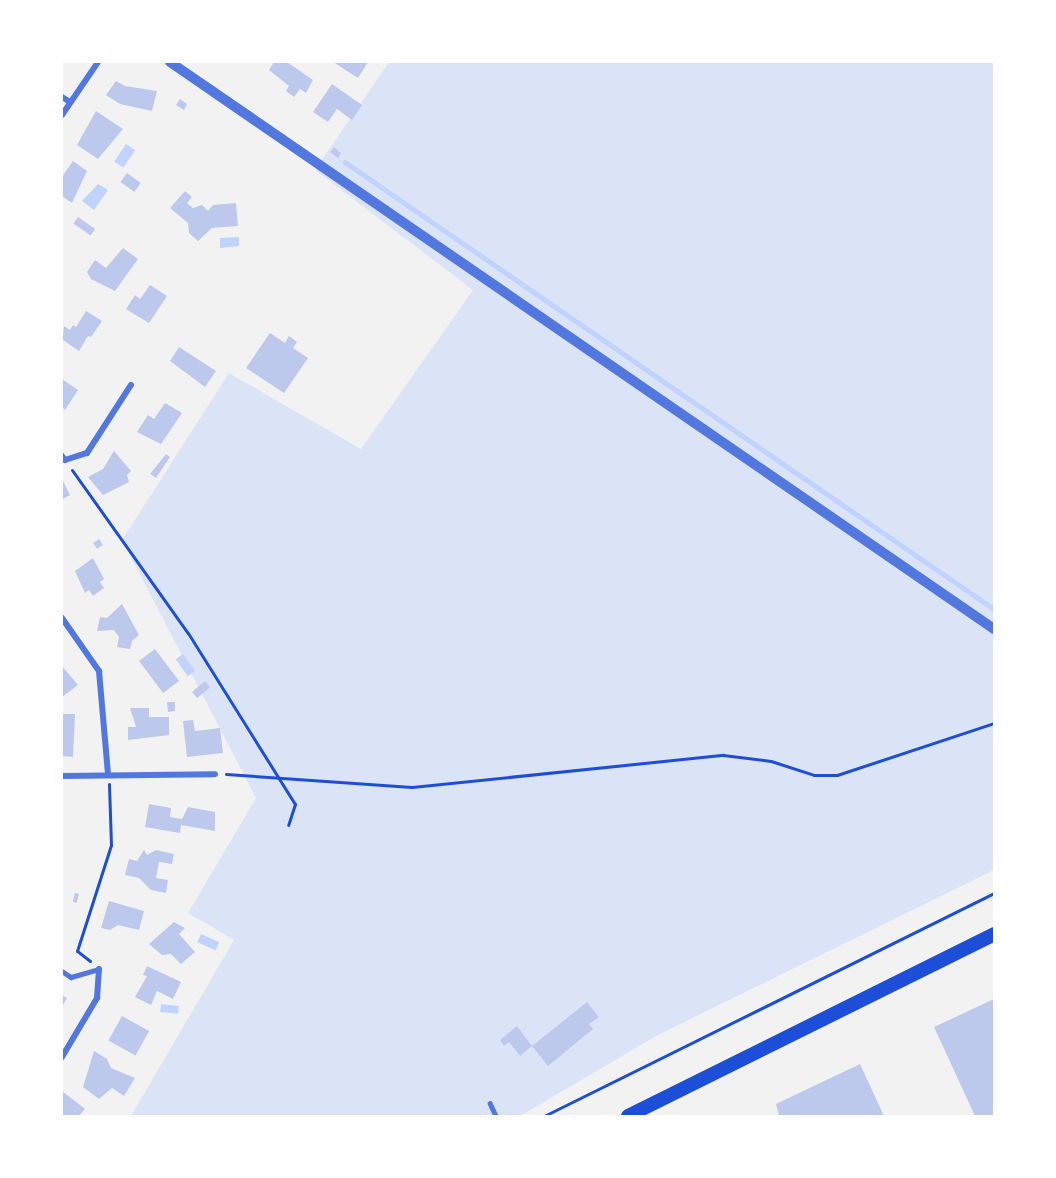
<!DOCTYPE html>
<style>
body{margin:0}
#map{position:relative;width:1056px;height:1178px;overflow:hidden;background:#f2f2f2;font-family:Manrope,sans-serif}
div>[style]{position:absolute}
.green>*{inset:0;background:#dbe4f7}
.water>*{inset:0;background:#bfd3fe;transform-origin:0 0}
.stream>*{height:4.5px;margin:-2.25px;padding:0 2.25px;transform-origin:2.25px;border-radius:2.25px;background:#bfd3fe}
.building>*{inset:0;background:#bdc9ec;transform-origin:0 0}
.path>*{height:3px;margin:-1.5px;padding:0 1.5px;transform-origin:1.5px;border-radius:1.5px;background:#1d4ed8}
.service>*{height:4.5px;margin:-2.25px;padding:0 2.25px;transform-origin:2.25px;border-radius:2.25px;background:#5277de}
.minor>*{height:6px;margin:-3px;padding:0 3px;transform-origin:3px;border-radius:3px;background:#5277de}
.tertiary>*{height:10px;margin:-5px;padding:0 5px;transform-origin:5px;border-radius:5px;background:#5277de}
.primary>*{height:14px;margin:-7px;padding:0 7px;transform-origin:7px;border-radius:7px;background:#1d4ed8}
span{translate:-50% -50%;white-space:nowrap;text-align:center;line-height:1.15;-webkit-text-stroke:4.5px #fff;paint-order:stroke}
.frame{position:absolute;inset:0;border:63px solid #fff;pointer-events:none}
</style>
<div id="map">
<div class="green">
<i style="clip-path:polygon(389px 62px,994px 62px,994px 870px,658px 1035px,520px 1116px,131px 1116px,234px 940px,188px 913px,256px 798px,122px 540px,229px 373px,361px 449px,473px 290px,315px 170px)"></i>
</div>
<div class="water">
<i style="left:126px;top:144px;width:11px;height:21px;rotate:34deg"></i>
<i style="clip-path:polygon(98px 184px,108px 190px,94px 210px,82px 201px)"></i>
<i style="clip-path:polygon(239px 237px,239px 246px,220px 248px,220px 238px)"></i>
<i style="left:183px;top:654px;width:21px;height:9px;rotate:55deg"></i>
<i style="left:201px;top:934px;width:20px;height:9px;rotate:24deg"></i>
<i style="left:161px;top:1004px;width:18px;height:8px;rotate:6deg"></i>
</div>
<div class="stream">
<i style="left:345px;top:162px;width:788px;rotate:34.56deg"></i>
</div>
<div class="building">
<i style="clip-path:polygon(274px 62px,287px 62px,313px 80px,306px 93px,300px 89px,294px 97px,286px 91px,289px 86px,269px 70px)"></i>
<i style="clip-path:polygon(333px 62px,368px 62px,358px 78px)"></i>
<i style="clip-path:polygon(116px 81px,125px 86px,157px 91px,152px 111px,120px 104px,106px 95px)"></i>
<i style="clip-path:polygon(332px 84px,362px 105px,352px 120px,337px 109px,328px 122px,313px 112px)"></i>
<i style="clip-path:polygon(180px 99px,187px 104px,184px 110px,176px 105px)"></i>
<i style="clip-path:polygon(96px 111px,123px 129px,98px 159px,77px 145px)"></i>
<i style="clip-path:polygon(334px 147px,341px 153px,338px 158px,330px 152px)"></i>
<i style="clip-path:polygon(73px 161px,87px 171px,72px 203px,62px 196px,62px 177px)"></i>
<i style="left:127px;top:173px;width:17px;height:11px;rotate:36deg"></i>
<i style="clip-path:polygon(185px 191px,192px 197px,187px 203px,193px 208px,202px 205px,208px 211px,213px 205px,236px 203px,238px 226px,212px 228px,198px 241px,189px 233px,188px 223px,170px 208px)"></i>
<i style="left:78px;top:217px;width:21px;height:8px;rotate:35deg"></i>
<i style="clip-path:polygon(123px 248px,138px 259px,115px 291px,91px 279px,87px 272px,95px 260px,106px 268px)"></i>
<i style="clip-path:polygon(150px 285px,167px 296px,149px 323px,126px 309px,135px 295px,140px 299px)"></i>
<i style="clip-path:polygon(86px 311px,102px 321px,91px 337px,88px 336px,79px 351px,63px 340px,62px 343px,64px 326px,70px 330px,73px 325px,76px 327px)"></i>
<i style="clip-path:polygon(270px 333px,285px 343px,289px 336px,297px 342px,293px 348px,308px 358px,284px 393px,246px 368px)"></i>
<i style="clip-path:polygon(179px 347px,216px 371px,205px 387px,170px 361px)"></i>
<i style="clip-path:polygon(62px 379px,78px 390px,65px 410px,62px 407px)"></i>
<i style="clip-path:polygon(165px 403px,182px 413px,161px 444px,137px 432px,148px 415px,154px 419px)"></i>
<i style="clip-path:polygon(114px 451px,131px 471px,127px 475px,129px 482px,103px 495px,88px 477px,103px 469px)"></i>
<i style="clip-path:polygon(166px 454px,170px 457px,156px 478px,150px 474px)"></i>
<i style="clip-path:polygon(63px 481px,70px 495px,63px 499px,62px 497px)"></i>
<i style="left:99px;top:539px;width:7px;height:7px;rotate:56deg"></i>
<i style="clip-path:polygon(93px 558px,104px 579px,100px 582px,104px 588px,93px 596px,89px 590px,85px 593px,75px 571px)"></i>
<i style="clip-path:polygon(122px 604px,139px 635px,132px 641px,130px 649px,117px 647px,119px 637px,114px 630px,97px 631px,100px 617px,107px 618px)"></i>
<i style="left:155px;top:649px;width:40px;height:20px;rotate:53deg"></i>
<i style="clip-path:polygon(62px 666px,78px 685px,62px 697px)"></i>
<i style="left:205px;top:681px;width:8px;height:17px;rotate:50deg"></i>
<i style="clip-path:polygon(167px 702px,175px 702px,175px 711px,168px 712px)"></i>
<i style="clip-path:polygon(130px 708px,149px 708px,149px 717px,169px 717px,169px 735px,128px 740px,128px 727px,136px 727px)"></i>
<i style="clip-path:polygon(62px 714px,75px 714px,73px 757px,62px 756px)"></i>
<i style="clip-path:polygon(193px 720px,195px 731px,220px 728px,223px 753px,187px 757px,183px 721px)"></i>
<i style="clip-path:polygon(149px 804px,171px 808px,170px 817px,182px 819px,188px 807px,215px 812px,215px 831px,181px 825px,180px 833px,145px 827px)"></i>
<i style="clip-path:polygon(144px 850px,147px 855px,156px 850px,174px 854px,172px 864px,159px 862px,156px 878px,168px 880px,166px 893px,151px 890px,139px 878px,125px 875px,129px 859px,137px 861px)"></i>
<i style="left:75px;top:893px;width:4px;height:9px;rotate:14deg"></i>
<i style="clip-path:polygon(109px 901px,144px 911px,139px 930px,118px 925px,110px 930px,101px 928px)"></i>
<i style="clip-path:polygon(174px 922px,185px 928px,179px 934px,195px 952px,181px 964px,171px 954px,162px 955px,149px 944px)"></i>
<i style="clip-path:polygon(147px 966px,181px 982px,173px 999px,157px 991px,151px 1005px,135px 997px,147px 976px,143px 975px)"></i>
<i style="clip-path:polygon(62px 995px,67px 998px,62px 1007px)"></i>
<i style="clip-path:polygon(994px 999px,994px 1115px,975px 1116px,934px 1027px)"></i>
<i style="clip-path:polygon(587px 1002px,599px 1017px,589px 1024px,593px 1029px,548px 1066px,532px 1046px,520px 1056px,509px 1042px,504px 1046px,500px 1040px,517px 1026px,532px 1046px)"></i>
<i style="left:122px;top:1016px;width:31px;height:28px;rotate:29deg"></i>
<i style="clip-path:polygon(94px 1051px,107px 1059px,111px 1068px,135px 1078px,124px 1096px,112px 1088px,99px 1099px,83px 1087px)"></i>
<i style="clip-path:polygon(860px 1064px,884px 1116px,779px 1116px,776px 1104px)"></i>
<i style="clip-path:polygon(62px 1091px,85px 1109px,79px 1116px,62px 1116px)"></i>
</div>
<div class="path">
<i style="left:72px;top:470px;width:200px;rotate:54.6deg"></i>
<i style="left:188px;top:633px;width:202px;rotate:58deg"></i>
<i style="left:295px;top:804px;width:22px;rotate:108deg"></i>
<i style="left:226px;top:774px;width:186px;rotate:4deg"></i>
<i style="left:412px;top:787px;width:313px;rotate:-5.9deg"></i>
<i style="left:723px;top:755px;width:48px;rotate:7.1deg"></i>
<i style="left:771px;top:761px;width:45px;rotate:18deg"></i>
<i style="left:814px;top:775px;width:23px"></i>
<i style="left:837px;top:775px;width:165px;rotate:-18.3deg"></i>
<i style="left:90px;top:961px;width:16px;rotate:-142deg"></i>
<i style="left:77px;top:951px;width:111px;rotate:-72.2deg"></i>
<i style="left:111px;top:845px;width:61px;rotate:-91.9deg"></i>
<i style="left:544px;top:1116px;width:502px;rotate:-26.36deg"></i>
</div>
<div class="service">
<i style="left:62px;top:971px;width:11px;rotate:34deg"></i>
<i style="left:71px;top:977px;width:29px;rotate:-16deg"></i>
<i style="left:490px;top:1103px;width:14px;rotate:65deg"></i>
</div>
<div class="minor">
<i style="left:62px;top:97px;width:9px;rotate:32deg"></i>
<i style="left:62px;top:115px;width:64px;rotate:-55.8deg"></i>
<i style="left:62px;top:456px;width:5px;rotate:53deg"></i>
<i style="left:65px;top:460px;width:23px;rotate:-18deg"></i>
<i style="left:87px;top:453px;width:81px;rotate:-57.1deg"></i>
<i style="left:62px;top:618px;width:65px;rotate:55.1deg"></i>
<i style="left:99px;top:671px;width:102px;rotate:85deg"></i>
<i style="left:62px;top:776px;width:153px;rotate:-0.7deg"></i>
<i style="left:62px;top:1057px;width:69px;rotate:-59.3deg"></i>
<i style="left:97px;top:998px;width:29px;rotate:-86deg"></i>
</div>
<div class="tertiary">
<i style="left:170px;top:62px;width:1000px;rotate:34.53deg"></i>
</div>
<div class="primary">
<i style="left:628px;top:1116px;width:409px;rotate:-26.4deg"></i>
</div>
<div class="frame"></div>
</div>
